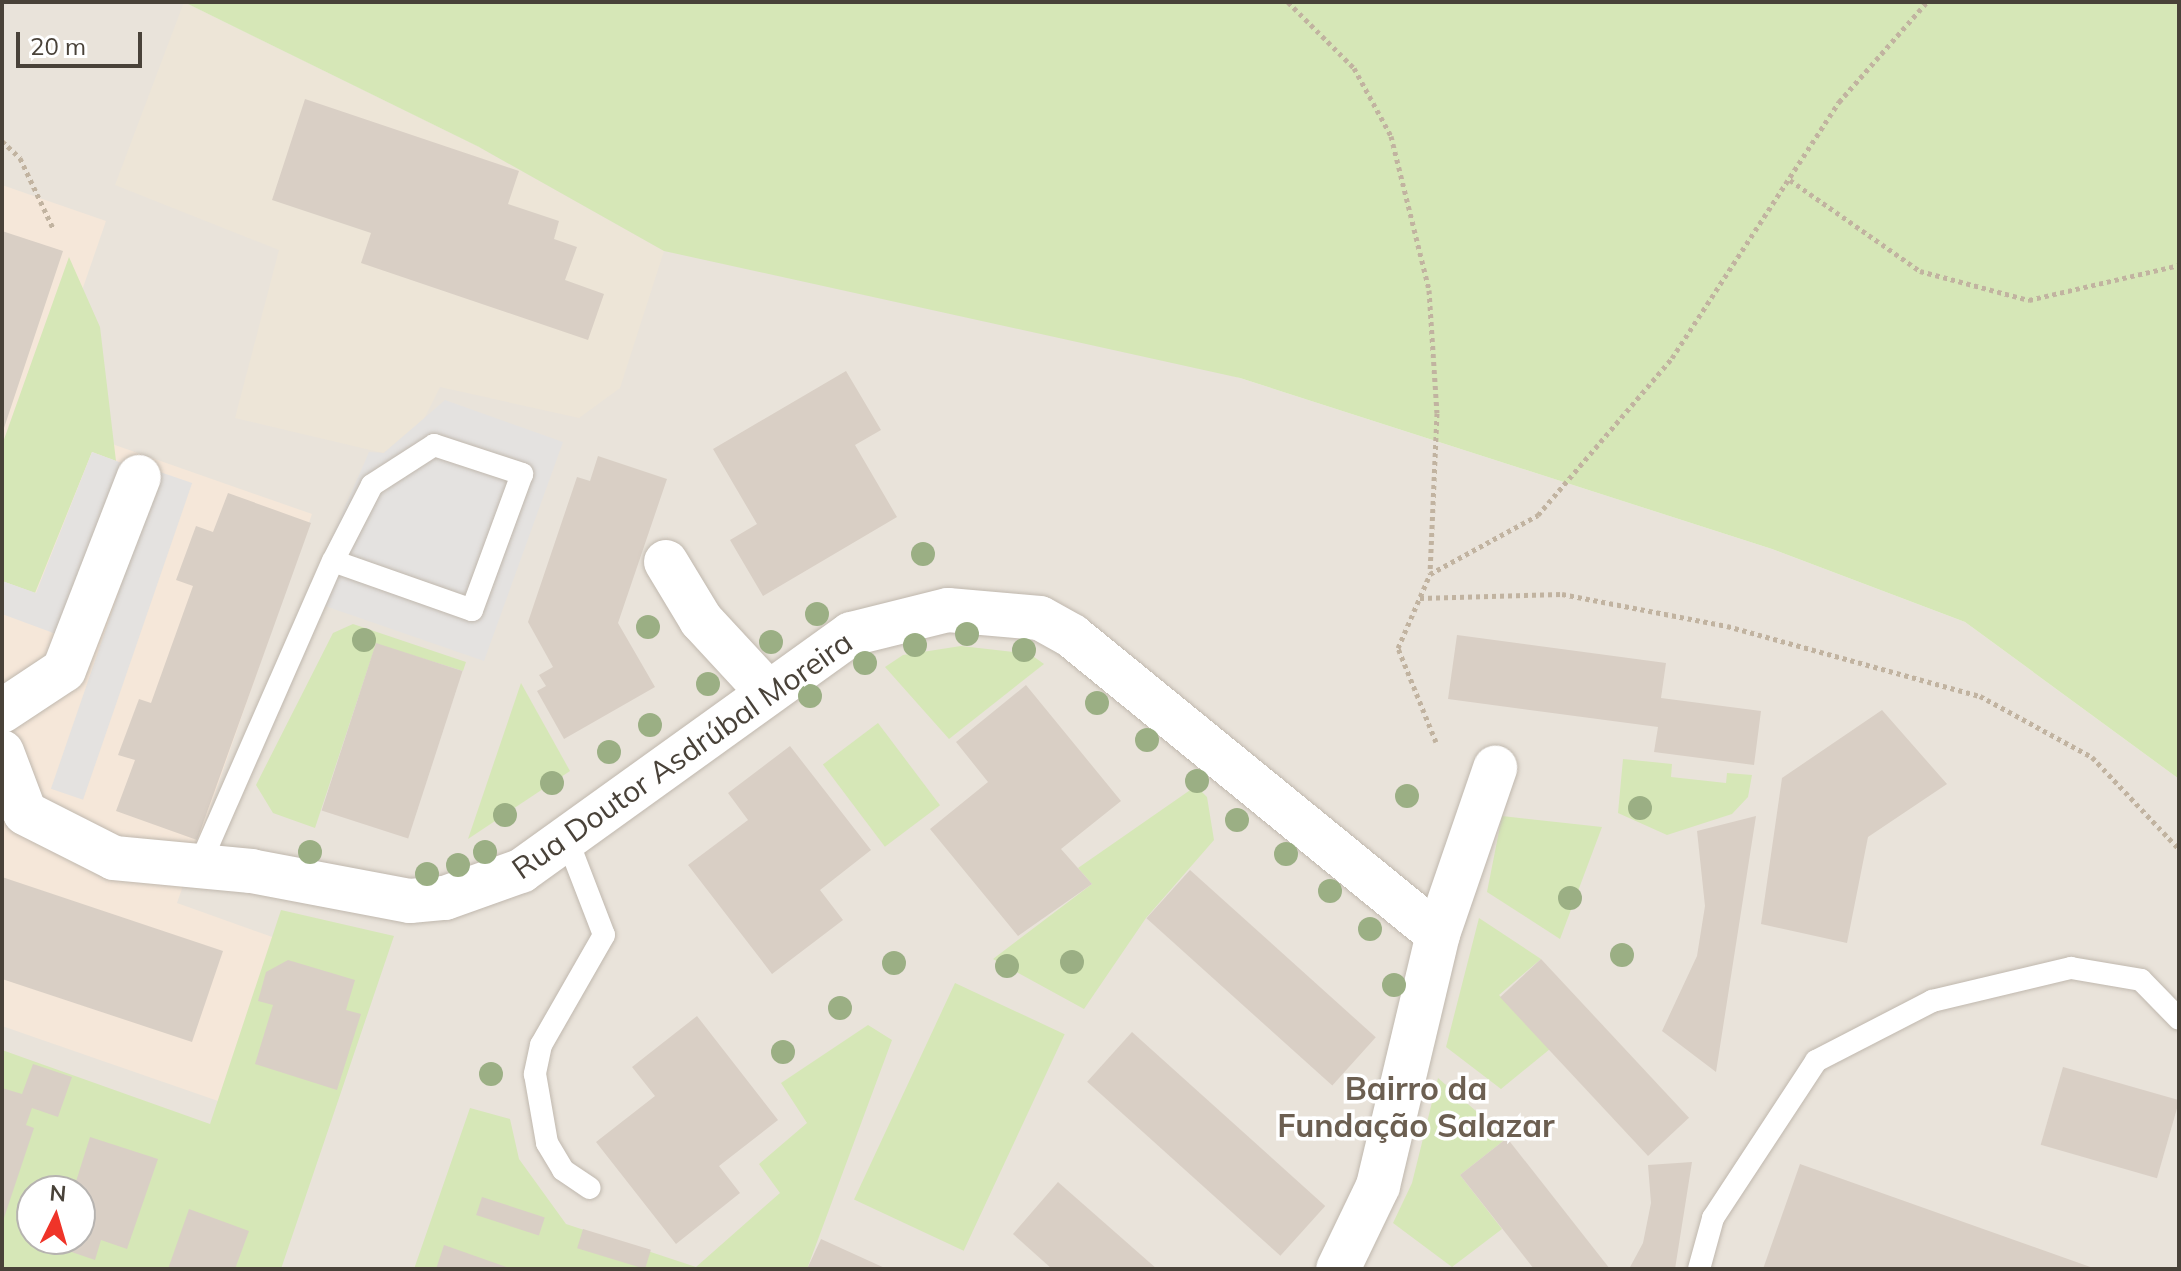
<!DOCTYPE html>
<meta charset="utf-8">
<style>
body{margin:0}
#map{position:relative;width:2181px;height:1271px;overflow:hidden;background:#f5f1ec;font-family:Mulish,sans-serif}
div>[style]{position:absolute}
.residential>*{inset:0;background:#e9e3da}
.commercial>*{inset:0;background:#f5e7d9}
.education>*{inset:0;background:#ede5d7}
.green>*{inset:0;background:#d6e7b7;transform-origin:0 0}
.parking>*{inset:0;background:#e4e2e0;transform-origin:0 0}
.building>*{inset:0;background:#d9cfc5;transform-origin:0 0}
.path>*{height:5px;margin-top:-2.5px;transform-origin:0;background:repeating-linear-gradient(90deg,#c1b3a0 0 4px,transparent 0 8px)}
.roads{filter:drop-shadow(0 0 2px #c0b8ae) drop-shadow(0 0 2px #c0b8ae)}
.service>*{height:22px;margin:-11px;padding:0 11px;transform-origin:11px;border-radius:11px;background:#fff}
.minor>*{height:44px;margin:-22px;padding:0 22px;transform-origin:22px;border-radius:22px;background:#fff}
.trees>*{width:24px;height:24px;margin:-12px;border-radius:50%;background:#9baf84}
span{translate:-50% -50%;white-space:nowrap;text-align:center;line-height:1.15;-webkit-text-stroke:7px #fff;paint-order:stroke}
.street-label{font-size:30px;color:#494239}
.neighbourhood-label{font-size:32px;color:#6c5f51;font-weight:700}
.frame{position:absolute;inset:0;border:4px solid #494239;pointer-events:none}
.north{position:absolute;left:16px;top:1175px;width:80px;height:80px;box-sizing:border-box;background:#fff;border:2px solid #b6b3b0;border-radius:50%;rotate:5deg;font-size:22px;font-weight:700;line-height:32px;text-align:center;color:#494239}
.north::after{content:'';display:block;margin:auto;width:28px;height:36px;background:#ef3429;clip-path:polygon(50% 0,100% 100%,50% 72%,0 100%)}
.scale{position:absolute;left:16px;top:32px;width:126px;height:36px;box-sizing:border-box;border:4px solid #494239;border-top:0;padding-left:10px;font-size:24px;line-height:28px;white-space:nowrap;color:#494239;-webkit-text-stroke:6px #fff;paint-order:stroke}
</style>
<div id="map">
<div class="residential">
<i style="clip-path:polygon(evenodd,2px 2px,184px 2px,479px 147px,1240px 378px,1772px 549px,1965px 622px,2179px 779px,2179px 1269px,2px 1269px,2px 2px,32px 1191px,80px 1191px,80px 1239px,32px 1239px,32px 1191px)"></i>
</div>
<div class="commercial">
<i style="clip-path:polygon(2px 185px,106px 221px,38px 418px,312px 514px,177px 903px,278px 939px,221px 1102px,2px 1026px)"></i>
</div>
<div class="education">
<i style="clip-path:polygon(184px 2px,479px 147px,664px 251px,620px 388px,579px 418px,440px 387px,424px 419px,383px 453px,235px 418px,279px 250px,115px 185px)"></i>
</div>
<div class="green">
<i style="clip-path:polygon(184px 2px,2179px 2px,2179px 779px,1965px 622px,1772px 549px,1240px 378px,664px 251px,479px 147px)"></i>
<i style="clip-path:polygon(69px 257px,100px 327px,116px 461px,92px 452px,35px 593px,2px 581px,2px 445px)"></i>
<i style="clip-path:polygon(353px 624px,466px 662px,463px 671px,376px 644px,315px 828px,273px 813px,256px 785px,333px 633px)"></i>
<i style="clip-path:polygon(961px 646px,1030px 654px,1044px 664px,949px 739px,885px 667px,903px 655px)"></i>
<i style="clip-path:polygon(521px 683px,570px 771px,468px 839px)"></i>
<i style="left:878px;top:723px;width:103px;height:69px;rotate:53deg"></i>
<i style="clip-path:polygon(1623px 759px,1672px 764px,1671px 777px,1726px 783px,1727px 773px,1752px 775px,1748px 797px,1732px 814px,1667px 835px,1618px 813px)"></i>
<i style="clip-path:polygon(1196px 786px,1207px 797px,1214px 840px,1146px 918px,1084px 1009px,993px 959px,1092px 884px,1078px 868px)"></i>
<i style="clip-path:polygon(1502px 816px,1602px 827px,1560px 939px,1487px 892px)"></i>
<i style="clip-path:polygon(evenodd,281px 910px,394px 936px,281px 1269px,2px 1269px,2px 1050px,210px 1124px,281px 910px,32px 1191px,80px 1191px,80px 1239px,32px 1239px,32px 1191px)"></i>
<i style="clip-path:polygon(1479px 918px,1541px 959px,1499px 995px,1550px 1049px,1501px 1089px,1446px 1047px)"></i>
<i style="left:955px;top:983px;width:121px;height:239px;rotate:25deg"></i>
<i style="clip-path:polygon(868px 1025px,892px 1040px,807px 1269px,414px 1269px,470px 1108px,510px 1119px,519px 1159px,566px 1224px,696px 1267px,780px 1193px,759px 1164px,807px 1123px,781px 1083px)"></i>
<i style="clip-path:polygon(1438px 1078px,1507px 1138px,1460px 1175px,1502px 1229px,1452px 1267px,1393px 1223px,1412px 1183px)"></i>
</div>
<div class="parking">
<i style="clip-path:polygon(445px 400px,563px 442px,484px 661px,305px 599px,369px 452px,384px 453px)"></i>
<i style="clip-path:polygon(92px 452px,122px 463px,56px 634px,2px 614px,2px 581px,36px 593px)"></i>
<i style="left:160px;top:472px;width:34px;height:335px;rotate:19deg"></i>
</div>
<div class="building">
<i style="clip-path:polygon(305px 99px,519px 171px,508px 204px,559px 221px,554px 239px,577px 247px,565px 280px,604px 294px,588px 340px,361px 263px,371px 233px,272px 200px)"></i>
<i style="clip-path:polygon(2px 231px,63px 251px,3px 431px,2px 431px)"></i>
<i style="clip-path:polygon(846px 371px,881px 430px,855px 445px,897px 517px,763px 596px,730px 540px,757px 524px,713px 449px)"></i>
<i style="clip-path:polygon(598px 456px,667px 479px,618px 623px,655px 687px,564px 739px,537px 691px,546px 686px,539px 675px,553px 667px,528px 622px,577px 477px,590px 481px)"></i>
<i style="clip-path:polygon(228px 493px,311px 523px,197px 840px,116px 811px,135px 760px,118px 755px,139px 699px,151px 703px,193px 586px,176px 580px,196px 526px,213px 532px)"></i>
<i style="clip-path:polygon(1457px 635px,1666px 663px,1661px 698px,1761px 711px,1754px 765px,1654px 752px,1658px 727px,1448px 699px)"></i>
<i style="left:376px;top:643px;width:91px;height:176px;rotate:18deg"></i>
<i style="clip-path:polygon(1026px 685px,1121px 801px,1061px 849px,1092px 884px,1018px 936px,930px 829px,988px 782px,956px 742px)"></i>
<i style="clip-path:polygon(1882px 710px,1947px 784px,1868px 837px,1847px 943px,1761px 924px,1782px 778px)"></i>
<i style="clip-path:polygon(790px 746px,871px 850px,820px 890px,843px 920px,772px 974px,688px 865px,748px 820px,728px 793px)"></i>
<i style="clip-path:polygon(1756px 816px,1716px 1072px,1662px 1031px,1697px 956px,1705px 906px,1697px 831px)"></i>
<i style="left:1190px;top:870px;width:250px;height:65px;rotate:42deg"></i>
<i style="clip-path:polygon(2px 877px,223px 951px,192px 1042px,2px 979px)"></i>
<i style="left:1541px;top:959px;width:217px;height:56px;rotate:47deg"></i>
<i style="clip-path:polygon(288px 960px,355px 980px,346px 1010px,361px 1014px,337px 1090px,255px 1064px,273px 1005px,258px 1001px,266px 972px)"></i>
<i style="clip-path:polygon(697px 1016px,778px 1120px,719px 1166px,740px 1193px,676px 1244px,596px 1142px,655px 1096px,632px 1067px)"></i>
<i style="left:1132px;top:1032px;width:260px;height:67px;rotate:42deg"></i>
<i style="clip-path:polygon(33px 1064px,72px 1077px,58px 1117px,32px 1108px,26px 1125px,34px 1128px,2px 1224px,2px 1088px,22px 1094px)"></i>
<i style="left:2063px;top:1067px;width:121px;height:81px;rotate:16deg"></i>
<i style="clip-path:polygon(90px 1137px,158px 1159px,127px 1249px,101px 1240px,95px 1260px,54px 1246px,57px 1239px,80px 1239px,80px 1191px,73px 1191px)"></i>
<i style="clip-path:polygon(1507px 1138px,1610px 1269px,1534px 1269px,1460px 1175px)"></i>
<i style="clip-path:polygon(1692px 1162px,1675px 1269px,1629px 1269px,1643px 1243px,1651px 1203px,1648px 1165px)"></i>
<i style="clip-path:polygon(1800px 1164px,2096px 1269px,1763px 1269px)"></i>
<i style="clip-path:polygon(1058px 1182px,1157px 1269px,1052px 1269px,1013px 1234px)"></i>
<i style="left:482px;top:1197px;width:66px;height:19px;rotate:18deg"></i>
<i style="clip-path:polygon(189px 1209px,249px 1231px,235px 1269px,168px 1269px)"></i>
<i style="left:583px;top:1229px;width:71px;height:20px;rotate:17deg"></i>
<i style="clip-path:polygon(821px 1239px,887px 1269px,807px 1269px)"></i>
<i style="clip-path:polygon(444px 1245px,512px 1269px,436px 1269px)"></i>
</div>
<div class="path">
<i style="left:1288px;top:2px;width:93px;rotate:45deg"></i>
<i style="left:1354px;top:68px;width:77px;rotate:61.4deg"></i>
<i style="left:1391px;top:136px;width:159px;rotate:76.1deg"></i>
<i style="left:1429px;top:290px;width:123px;rotate:86.3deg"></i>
<i style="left:1437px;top:413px;width:160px;rotate:92.5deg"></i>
<i style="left:2px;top:141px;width:25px;rotate:43deg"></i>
<i style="left:20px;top:158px;width:77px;rotate:64.8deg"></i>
<i style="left:1790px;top:180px;width:159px;rotate:35deg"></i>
<i style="left:1920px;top:271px;width:113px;rotate:14.9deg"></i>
<i style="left:2029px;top:300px;width:154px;rotate:-13.1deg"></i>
<i style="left:1420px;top:598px;width:142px;rotate:-1.6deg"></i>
<i style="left:1562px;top:594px;width:168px;rotate:11deg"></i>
<i style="left:1727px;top:626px;width:263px;rotate:15.5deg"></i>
<i style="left:1980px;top:696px;width:128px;rotate:28.6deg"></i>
<i style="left:2092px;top:757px;width:127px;rotate:46.6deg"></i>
<i style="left:1436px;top:742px;width:101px;rotate:-112deg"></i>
<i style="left:1398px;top:648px;width:81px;rotate:-66.6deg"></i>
<i style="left:1430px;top:574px;width:123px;rotate:-28.6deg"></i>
<i style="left:1538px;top:515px;width:206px;rotate:-49.5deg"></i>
<i style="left:1672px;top:358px;width:306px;rotate:-56.9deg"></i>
<i style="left:1839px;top:102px;width:133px;rotate:-48.7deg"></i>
</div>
<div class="roads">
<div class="service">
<i style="left:434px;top:445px;width:93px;rotate:18.2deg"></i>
<i style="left:522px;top:474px;width:145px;rotate:110.2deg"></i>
<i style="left:472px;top:610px;width:147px;rotate:-160.6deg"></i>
<i style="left:333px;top:561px;width:85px;rotate:-62.8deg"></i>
<i style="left:372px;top:485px;width:74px;rotate:-32.8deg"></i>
<i style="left:567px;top:839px;width:103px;rotate:68.9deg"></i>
<i style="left:604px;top:935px;width:127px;rotate:119.8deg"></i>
<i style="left:541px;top:1045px;width:30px;rotate:102deg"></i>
<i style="left:535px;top:1074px;width:70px;rotate:80.1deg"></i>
<i style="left:547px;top:1143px;width:31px;rotate:59deg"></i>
<i style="left:563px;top:1170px;width:32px;rotate:34deg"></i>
<i style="left:198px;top:868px;width:335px;rotate:-66.3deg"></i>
<i style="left:1699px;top:1269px;width:53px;rotate:-74.6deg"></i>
<i style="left:1713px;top:1218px;width:188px;rotate:-56.7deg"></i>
<i style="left:1816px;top:1061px;width:131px;rotate:-27.3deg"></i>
<i style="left:1932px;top:1001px;width:143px;rotate:-13.4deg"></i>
<i style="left:2071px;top:968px;width:71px;rotate:9.7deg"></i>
<i style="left:2141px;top:980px;width:54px;rotate:45.7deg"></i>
</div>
<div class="minor">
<i style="left:666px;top:562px;width:68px;rotate:58.9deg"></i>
<i style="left:701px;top:620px;width:94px;rotate:47.2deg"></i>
<i style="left:2px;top:711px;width:74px;rotate:-33.5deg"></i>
<i style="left:64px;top:670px;width:207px;rotate:-68.8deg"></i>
<i style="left:2px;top:752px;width:65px;rotate:69.3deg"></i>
<i style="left:25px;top:813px;width:100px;rotate:26.8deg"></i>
<i style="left:114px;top:858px;width:138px;rotate:5.4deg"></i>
<i style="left:251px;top:871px;width:162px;rotate:10.7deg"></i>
<i style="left:410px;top:901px;width:35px;rotate:-5deg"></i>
<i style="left:445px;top:898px;width:81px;rotate:-19.6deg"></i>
<i style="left:521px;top:871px;width:406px;rotate:-35.7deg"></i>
<i style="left:851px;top:634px;width:100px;rotate:-13.9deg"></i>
<i style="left:948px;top:610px;width:92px;rotate:5deg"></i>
<i style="left:1040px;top:618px;width:37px;rotate:29deg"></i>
<i style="left:1072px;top:636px;width:472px;rotate:39.2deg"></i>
<i style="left:1438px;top:934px;width:259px;rotate:103.4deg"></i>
<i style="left:1378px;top:1186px;width:92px;rotate:115.7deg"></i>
<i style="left:1438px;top:934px;width:176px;rotate:-71deg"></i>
</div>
</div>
<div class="trees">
<i style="left:923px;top:554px"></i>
<i style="left:817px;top:614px"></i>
<i style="left:648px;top:627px"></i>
<i style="left:967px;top:634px"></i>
<i style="left:364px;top:640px"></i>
<i style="left:771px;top:642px"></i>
<i style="left:915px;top:645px"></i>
<i style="left:1024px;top:650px"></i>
<i style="left:865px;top:663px"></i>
<i style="left:708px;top:684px"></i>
<i style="left:810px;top:696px"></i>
<i style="left:1097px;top:703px"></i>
<i style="left:650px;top:725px"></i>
<i style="left:1147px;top:740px"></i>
<i style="left:609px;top:752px"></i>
<i style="left:1197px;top:781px"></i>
<i style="left:552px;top:783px"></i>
<i style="left:1407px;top:796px"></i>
<i style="left:1640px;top:808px"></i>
<i style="left:505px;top:815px"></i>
<i style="left:1237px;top:820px"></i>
<i style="left:310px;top:852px"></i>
<i style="left:485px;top:852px"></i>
<i style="left:1286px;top:854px"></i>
<i style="left:458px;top:865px"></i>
<i style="left:427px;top:874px"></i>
<i style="left:1330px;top:891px"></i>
<i style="left:1570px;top:898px"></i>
<i style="left:1370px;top:929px"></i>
<i style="left:1622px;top:955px"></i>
<i style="left:1072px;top:962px"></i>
<i style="left:894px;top:963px"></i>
<i style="left:1007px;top:966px"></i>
<i style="left:1394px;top:985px"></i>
<i style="left:840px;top:1008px"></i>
<i style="left:783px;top:1052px"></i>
<i style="left:491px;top:1074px"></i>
</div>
<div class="street-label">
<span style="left:682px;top:755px;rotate:-35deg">Rua Doutor Asdrúbal Moreira</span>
</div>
<div class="neighbourhood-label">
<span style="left:1416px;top:1107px">Bairro da<br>Fundação Salazar</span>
</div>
<div class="frame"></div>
<div class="north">N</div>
<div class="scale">20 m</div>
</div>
